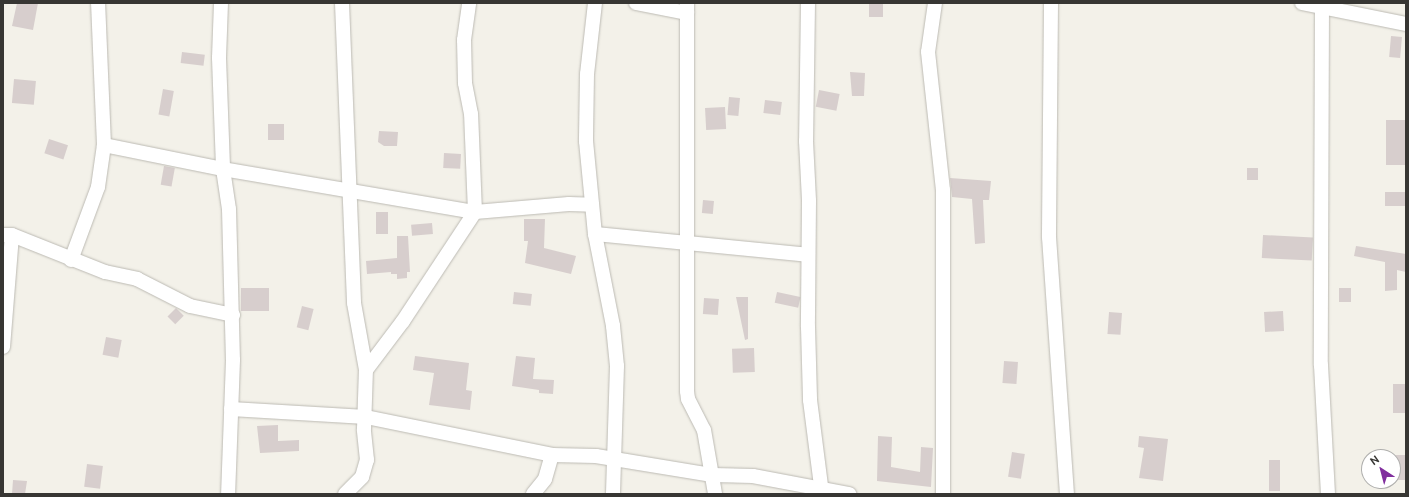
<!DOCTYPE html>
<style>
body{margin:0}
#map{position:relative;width:1409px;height:497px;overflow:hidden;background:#f3f1e9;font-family:Ubuntu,sans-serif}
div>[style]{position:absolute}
.building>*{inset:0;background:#d7cecd;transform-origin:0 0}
.roads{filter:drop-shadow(0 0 1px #bcbab3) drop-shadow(0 0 1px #bcbab3)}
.street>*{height:14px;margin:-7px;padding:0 7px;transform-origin:7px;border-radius:7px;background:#fff}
span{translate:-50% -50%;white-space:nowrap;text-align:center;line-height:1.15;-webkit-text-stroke:3px #fff;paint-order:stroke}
.frame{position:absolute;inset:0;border:4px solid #373633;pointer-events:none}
.north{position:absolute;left:1361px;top:449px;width:40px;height:40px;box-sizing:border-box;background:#fff;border:1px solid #afafad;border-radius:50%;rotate:324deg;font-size:11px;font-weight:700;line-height:16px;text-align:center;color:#373633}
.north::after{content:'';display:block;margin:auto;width:14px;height:18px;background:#812f9e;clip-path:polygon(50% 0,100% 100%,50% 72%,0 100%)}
</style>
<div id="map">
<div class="building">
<i style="clip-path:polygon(17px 3px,38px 3px,33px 30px,12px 26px)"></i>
<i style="left:869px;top:3px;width:14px;height:14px"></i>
<i style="left:1391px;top:36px;width:11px;height:21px;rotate:5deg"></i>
<i style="left:182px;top:52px;width:23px;height:11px;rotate:7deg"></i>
<i style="clip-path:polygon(850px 72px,865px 73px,864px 96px,852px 96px)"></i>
<i style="left:14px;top:79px;width:22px;height:24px;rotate:5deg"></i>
<i style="left:163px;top:89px;width:11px;height:26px;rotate:10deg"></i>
<i style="left:819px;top:90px;width:21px;height:17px;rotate:11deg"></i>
<i style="left:729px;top:97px;width:11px;height:18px;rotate:5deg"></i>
<i style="left:765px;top:100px;width:17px;height:13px;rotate:7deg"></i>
<i style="left:725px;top:107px;width:22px;height:20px;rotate:87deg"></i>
<i style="left:1386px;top:120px;width:20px;height:45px"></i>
<i style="left:284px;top:124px;width:16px;height:16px;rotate:90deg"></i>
<i style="clip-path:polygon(379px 131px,398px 132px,397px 146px,384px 146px,378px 142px)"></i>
<i style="left:49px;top:139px;width:20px;height:15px;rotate:18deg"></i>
<i style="left:444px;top:153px;width:17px;height:15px;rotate:3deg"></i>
<i style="left:164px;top:166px;width:11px;height:19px;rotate:10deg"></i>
<i style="left:1247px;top:168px;width:11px;height:12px"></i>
<i style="clip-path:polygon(950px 178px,991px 181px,989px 200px,983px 200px,985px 243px,975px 244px,972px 199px,952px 197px)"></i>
<i style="left:1385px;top:192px;width:20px;height:14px"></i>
<i style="left:703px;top:200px;width:11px;height:13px;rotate:5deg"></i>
<i style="left:376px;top:212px;width:12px;height:22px"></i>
<i style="clip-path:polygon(524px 219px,545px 219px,544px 248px,576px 256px,571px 274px,525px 263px,528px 241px,524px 241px)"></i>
<i style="left:432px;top:223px;width:11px;height:21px;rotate:85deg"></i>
<i style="left:1263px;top:235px;width:50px;height:23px;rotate:3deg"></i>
<i style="clip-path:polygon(397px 236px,408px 236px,410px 272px,407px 272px,407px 278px,397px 279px,397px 274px,391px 274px,391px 272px,367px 274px,366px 261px,397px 258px)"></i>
<i style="clip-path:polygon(1356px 246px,1406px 254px,1406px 272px,1397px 270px,1397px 290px,1385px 291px,1385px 262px,1354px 256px)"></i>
<i style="left:241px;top:288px;width:28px;height:23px"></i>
<i style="left:1339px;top:288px;width:12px;height:14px"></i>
<i style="left:514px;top:292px;width:18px;height:12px;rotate:6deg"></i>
<i style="left:777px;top:292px;width:24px;height:11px;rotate:12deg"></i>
<i style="clip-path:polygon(736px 297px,748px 297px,748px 339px,745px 340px)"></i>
<i style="left:704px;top:298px;width:15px;height:16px;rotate:4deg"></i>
<i style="left:302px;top:306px;width:12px;height:22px;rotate:14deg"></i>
<i style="left:176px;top:308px;width:11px;height:12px;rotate:45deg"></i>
<i style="left:1283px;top:311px;width:20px;height:19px;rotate:87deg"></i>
<i style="left:1109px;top:312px;width:13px;height:22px;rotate:4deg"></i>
<i style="left:106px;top:337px;width:16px;height:18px;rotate:11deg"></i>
<i style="left:754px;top:348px;width:24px;height:22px;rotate:88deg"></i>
<i style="clip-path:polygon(415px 356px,469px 363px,466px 390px,472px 391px,470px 410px,429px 405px,434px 373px,413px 370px)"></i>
<i style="clip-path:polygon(516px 356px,535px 358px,533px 379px,554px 380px,553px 394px,539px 393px,539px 390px,512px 386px)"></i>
<i style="left:1004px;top:361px;width:14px;height:22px;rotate:4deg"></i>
<i style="left:1406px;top:384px;width:29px;height:13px;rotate:90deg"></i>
<i style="clip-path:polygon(278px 425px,278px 441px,299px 440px,299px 451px,260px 453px,257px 426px)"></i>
<i style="clip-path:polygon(878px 436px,892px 437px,891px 467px,920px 472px,921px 447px,933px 448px,931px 487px,877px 481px)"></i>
<i style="clip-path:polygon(1139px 436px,1168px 439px,1163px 481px,1139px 478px,1144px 448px,1138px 447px)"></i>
<i style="left:1012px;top:452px;width:13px;height:25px;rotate:9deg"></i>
<i style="left:1393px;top:455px;width:13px;height:25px"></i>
<i style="left:1269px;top:460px;width:11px;height:31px"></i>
<i style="left:87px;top:464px;width:16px;height:23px;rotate:7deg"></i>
<i style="clip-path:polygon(13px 480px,27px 481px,25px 494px,12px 494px)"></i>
</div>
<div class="roads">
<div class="street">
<i style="left:221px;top:3px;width:55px;rotate:92.1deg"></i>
<i style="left:219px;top:58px;width:111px;rotate:87.9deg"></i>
<i style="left:223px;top:169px;width:40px;rotate:81.5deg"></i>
<i style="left:229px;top:209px;width:151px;rotate:88.5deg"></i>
<i style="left:233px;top:360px;width:134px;rotate:92.1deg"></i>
<i style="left:342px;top:3px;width:300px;rotate:87.7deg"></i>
<i style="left:354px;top:303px;width:68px;rotate:79.8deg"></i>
<i style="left:595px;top:3px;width:71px;rotate:96.4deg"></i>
<i style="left:587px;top:74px;width:67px;rotate:90.9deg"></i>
<i style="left:586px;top:141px;width:93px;rotate:84.5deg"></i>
<i style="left:595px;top:234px;width:94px;rotate:78.9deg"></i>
<i style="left:613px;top:326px;width:40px;rotate:84.3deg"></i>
<i style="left:617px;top:366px;width:128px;rotate:91.8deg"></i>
<i style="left:636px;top:3px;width:52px;rotate:11.1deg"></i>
<i style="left:687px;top:3px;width:388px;rotate:90deg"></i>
<i style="left:687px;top:391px;width:8px;rotate:83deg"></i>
<i style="left:688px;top:399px;width:35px;rotate:63deg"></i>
<i style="left:704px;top:430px;width:65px;rotate:80.2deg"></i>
<i style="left:808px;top:3px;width:138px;rotate:90.8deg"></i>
<i style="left:806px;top:141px;width:60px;rotate:87.1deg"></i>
<i style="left:809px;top:201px;width:126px;rotate:90.5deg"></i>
<i style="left:808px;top:327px;width:73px;rotate:88.4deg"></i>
<i style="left:810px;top:400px;width:95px;rotate:82.7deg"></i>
<i style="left:935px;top:3px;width:49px;rotate:98.1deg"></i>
<i style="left:928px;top:52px;width:139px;rotate:83.8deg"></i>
<i style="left:943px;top:190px;width:304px;rotate:90deg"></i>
<i style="left:1051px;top:3px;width:234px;rotate:90.5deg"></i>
<i style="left:1049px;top:237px;width:258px;rotate:86deg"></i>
<i style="left:1302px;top:3px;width:106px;rotate:11.4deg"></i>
<i style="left:1322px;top:3px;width:362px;rotate:90.2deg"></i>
<i style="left:1321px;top:365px;width:129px;rotate:86.9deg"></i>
<i style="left:104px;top:145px;width:121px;rotate:11.4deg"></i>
<i style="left:223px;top:169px;width:256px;rotate:9.7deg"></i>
<i style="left:475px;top:212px;width:98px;rotate:-92.3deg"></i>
<i style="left:471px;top:114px;width:32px;rotate:-101deg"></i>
<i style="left:465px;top:83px;width:43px;rotate:-91.3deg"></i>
<i style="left:464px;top:40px;width:37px;rotate:-82deg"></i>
<i style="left:595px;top:234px;width:214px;rotate:5.6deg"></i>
<i style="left:3px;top:235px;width:9px"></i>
<i style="left:12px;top:235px;width:100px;rotate:21.7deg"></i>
<i style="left:105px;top:272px;width:33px;rotate:12deg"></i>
<i style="left:137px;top:279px;width:59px;rotate:27deg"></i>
<i style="left:190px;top:306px;width:44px;rotate:11.8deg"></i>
<i style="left:71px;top:260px;width:78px;rotate:-69.7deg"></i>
<i style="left:98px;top:187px;width:42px;rotate:-81.9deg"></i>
<i style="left:104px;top:145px;width:142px;rotate:-92.4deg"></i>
<i style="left:3px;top:347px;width:112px;rotate:-85.4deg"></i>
<i style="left:231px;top:409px;width:135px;rotate:3.4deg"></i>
<i style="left:366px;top:417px;width:190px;rotate:11.5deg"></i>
<i style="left:345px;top:494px;width:24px;rotate:-45deg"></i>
<i style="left:362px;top:477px;width:18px;rotate:-74deg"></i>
<i style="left:367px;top:460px;width:31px;rotate:-96deg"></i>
<i style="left:364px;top:429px;width:59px;rotate:-88.1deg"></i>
<i style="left:366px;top:370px;width:61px;rotate:-52.9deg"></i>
<i style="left:403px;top:321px;width:131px;rotate:-56.6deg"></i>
<i style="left:475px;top:212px;width:94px;rotate:-4.9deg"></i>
<i style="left:569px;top:204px;width:23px;rotate:2deg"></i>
<i style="left:533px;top:494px;width:19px;rotate:-51deg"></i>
<i style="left:545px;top:479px;width:25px;rotate:-74deg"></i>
<i style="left:552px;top:455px;width:44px;rotate:1.3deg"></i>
<i style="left:596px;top:456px;width:118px;rotate:9.3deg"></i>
<i style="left:712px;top:475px;width:41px;rotate:1.4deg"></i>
<i style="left:753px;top:476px;width:98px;rotate:10.6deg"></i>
</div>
</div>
<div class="frame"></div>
<div class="north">N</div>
</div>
